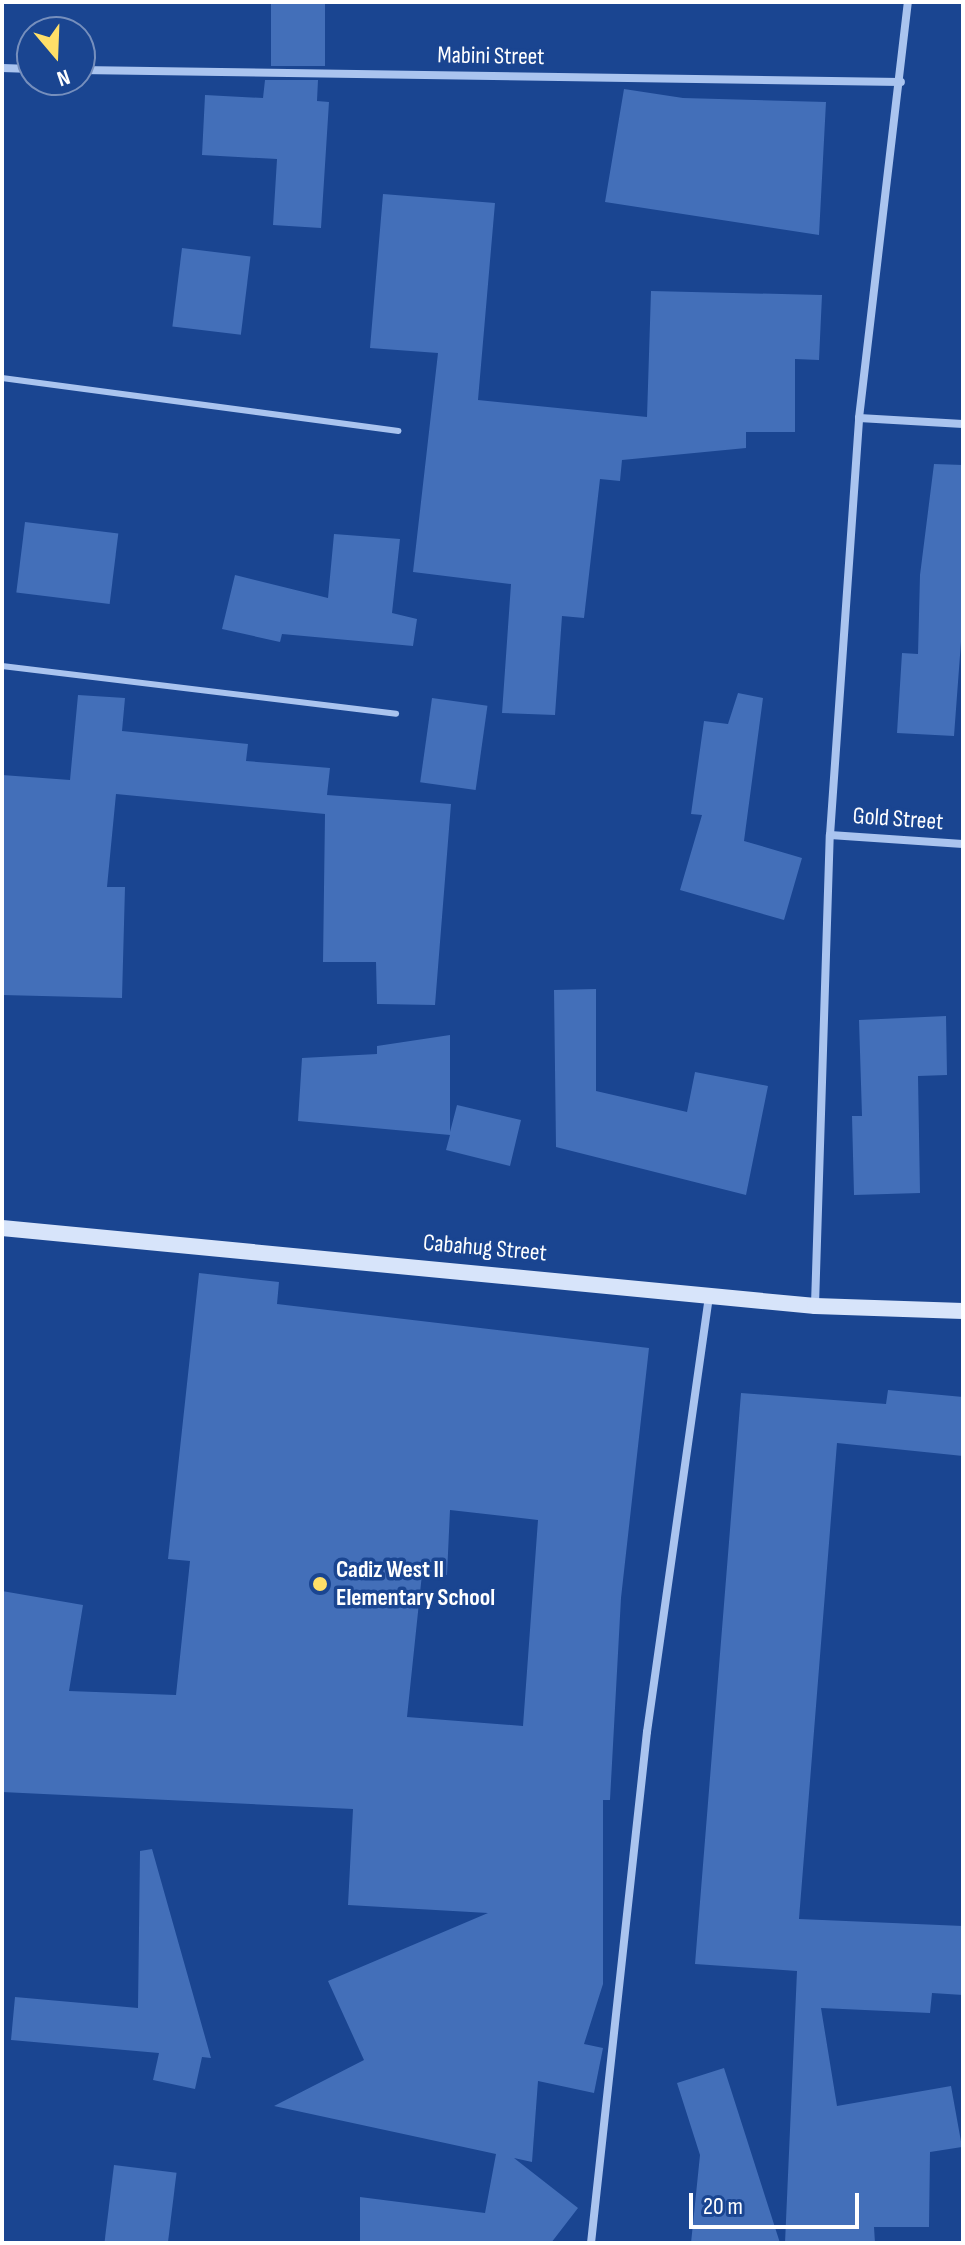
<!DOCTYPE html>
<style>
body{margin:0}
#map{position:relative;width:965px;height:2245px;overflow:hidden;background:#1a4591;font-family:"Sofia Sans Condensed",sans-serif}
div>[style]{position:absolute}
.building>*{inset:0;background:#436fb9;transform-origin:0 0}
.lane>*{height:6px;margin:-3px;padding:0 3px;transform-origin:3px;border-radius:3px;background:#aac4ef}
.street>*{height:8px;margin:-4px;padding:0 4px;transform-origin:4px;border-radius:4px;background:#aac4ef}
.secondary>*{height:16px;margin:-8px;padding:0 8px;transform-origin:8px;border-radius:8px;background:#d7e4fa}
.dots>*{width:22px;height:22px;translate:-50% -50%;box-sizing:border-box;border:4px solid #1a4591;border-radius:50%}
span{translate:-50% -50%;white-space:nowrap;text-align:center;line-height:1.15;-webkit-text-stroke:7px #1a4591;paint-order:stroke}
.street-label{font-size:24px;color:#fff}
.poi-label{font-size:24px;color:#fff;font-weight:700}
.left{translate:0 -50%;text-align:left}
.frame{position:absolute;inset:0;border:4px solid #fff;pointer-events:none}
.north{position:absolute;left:16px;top:16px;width:80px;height:80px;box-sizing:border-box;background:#1a4591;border:2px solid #768fbd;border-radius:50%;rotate:161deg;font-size:22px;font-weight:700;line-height:32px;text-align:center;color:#fff}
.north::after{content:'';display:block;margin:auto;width:28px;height:36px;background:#ffdf68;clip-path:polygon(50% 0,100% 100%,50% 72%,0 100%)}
.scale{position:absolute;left:689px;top:2193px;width:170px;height:36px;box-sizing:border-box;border:4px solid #fff;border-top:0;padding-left:10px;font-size:24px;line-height:28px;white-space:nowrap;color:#fff;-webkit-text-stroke:6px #1a4591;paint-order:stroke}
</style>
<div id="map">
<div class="building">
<i style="left:271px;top:2px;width:54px;height:64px"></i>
<i style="clip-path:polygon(265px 80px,318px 80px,317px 101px,329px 102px,321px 228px,273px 225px,277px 159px,202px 155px,205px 95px,263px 98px)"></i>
<i style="clip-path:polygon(624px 89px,683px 98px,826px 102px,819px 235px,605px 202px)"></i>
<i style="clip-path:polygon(383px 194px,495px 203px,478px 400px,647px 417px,651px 291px,822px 295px,819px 360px,795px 359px,795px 432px,746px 432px,746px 448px,622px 460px,620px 481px,600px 479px,584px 618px,562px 616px,555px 715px,502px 713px,511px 584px,413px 572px,438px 353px,370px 348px)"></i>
<i style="left:182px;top:248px;width:69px;height:79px;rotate:7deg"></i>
<i style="clip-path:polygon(934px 464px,963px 465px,963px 615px,954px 736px,897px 733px,902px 653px,918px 654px,920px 575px)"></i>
<i style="left:25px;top:522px;width:94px;height:71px;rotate:7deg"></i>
<i style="clip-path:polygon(334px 534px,400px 539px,392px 613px,417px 619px,413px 646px,282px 634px,280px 642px,222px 629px,235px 575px,328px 598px)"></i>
<i style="clip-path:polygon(738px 693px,763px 698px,744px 841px,802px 858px,784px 920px,680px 890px,702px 815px,691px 814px,704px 721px,728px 724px)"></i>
<i style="clip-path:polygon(78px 695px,125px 698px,122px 731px,248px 744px,246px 761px,330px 768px,327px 795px,451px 804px,435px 1005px,377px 1004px,376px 962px,323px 962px,325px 814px,116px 794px,107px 887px,125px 887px,122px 998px,2px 995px,2px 775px,70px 780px)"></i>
<i style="left:432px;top:698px;width:56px;height:85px;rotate:8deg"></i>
<i style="clip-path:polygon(596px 989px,596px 1091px,687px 1112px,695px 1072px,768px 1086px,746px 1195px,556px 1147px,554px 990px)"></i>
<i style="clip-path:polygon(946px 1016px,947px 1075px,918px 1076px,920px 1193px,854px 1195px,852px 1116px,862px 1116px,859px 1020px)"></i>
<i style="clip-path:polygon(450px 1035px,450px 1132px,457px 1105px,521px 1120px,510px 1166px,446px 1150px,450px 1135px,298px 1121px,302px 1058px,377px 1054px,377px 1046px)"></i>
<i style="clip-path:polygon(evenodd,199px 1273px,279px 1282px,277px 1304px,649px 1348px,621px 1598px,610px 1800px,603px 1800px,603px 1984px,584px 2044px,603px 2048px,594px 2093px,538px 2081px,532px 2162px,514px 2158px,578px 2208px,551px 2243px,360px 2243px,360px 2197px,485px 2213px,496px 2154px,274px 2106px,364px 2060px,328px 1981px,488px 1913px,348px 1905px,353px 1809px,2px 1792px,2px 1591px,83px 1605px,69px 1691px,176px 1695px,190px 1561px,168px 1559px,199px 1273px,450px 1510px,538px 1520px,523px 1726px,407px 1717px,422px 1574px,447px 1575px,450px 1510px)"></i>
<i style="clip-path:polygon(888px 1390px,963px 1397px,963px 1456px,837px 1443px,799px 1919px,963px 1926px,963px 1995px,932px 1993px,930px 2013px,821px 2008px,837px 2106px,951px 2086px,962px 2147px,930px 2152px,929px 2227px,874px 2227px,875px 2243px,785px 2243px,797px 1971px,695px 1964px,741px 1393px,886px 1404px)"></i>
<i style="clip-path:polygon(152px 1849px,211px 2058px,202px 2057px,195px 2089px,153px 2080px,159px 2053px,11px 2040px,15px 1997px,138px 2008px,140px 1851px)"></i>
<i style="clip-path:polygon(724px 2068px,780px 2243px,691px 2243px,700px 2155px,677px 2083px)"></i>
<i style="left:114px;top:2165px;width:63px;height:79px;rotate:7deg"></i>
</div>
<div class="lane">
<i style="left:2px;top:378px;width:400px;rotate:7.6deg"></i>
<i style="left:2px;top:666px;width:397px;rotate:6.9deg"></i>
</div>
<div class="street">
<i style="left:2px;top:68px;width:30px;rotate:2deg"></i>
<i style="left:80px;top:70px;width:821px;rotate:0.84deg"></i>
<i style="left:859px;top:418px;width:104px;rotate:3.3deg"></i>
<i style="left:830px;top:835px;width:133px;rotate:3.9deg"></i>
<i style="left:815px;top:1305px;width:470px;rotate:-88.2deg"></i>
<i style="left:830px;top:835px;width:418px;rotate:-86deg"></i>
<i style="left:859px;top:418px;width:419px;rotate:-83.3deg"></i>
<i style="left:591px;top:2243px;width:514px;rotate:-83.75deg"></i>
<i style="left:647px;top:1732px;width:441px;rotate:-81.9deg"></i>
</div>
<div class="secondary">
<i style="left:2px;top:1228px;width:817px;rotate:5.48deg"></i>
<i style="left:815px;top:1306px;width:148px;rotate:1.9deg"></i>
</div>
<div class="dots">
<i style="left:320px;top:1584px;background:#ffdf68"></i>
</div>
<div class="street-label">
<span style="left:491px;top:56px;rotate:1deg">Mabini Street</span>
<span style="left:898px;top:819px;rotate:4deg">Gold Street</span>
<span style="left:485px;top:1248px;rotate:5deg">Cabahug Street</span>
</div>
<div class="poi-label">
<span class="left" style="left:336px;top:1584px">Cadiz West II<br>Elementary School</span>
</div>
<div class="frame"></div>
<div class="north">N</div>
<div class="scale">20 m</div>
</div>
